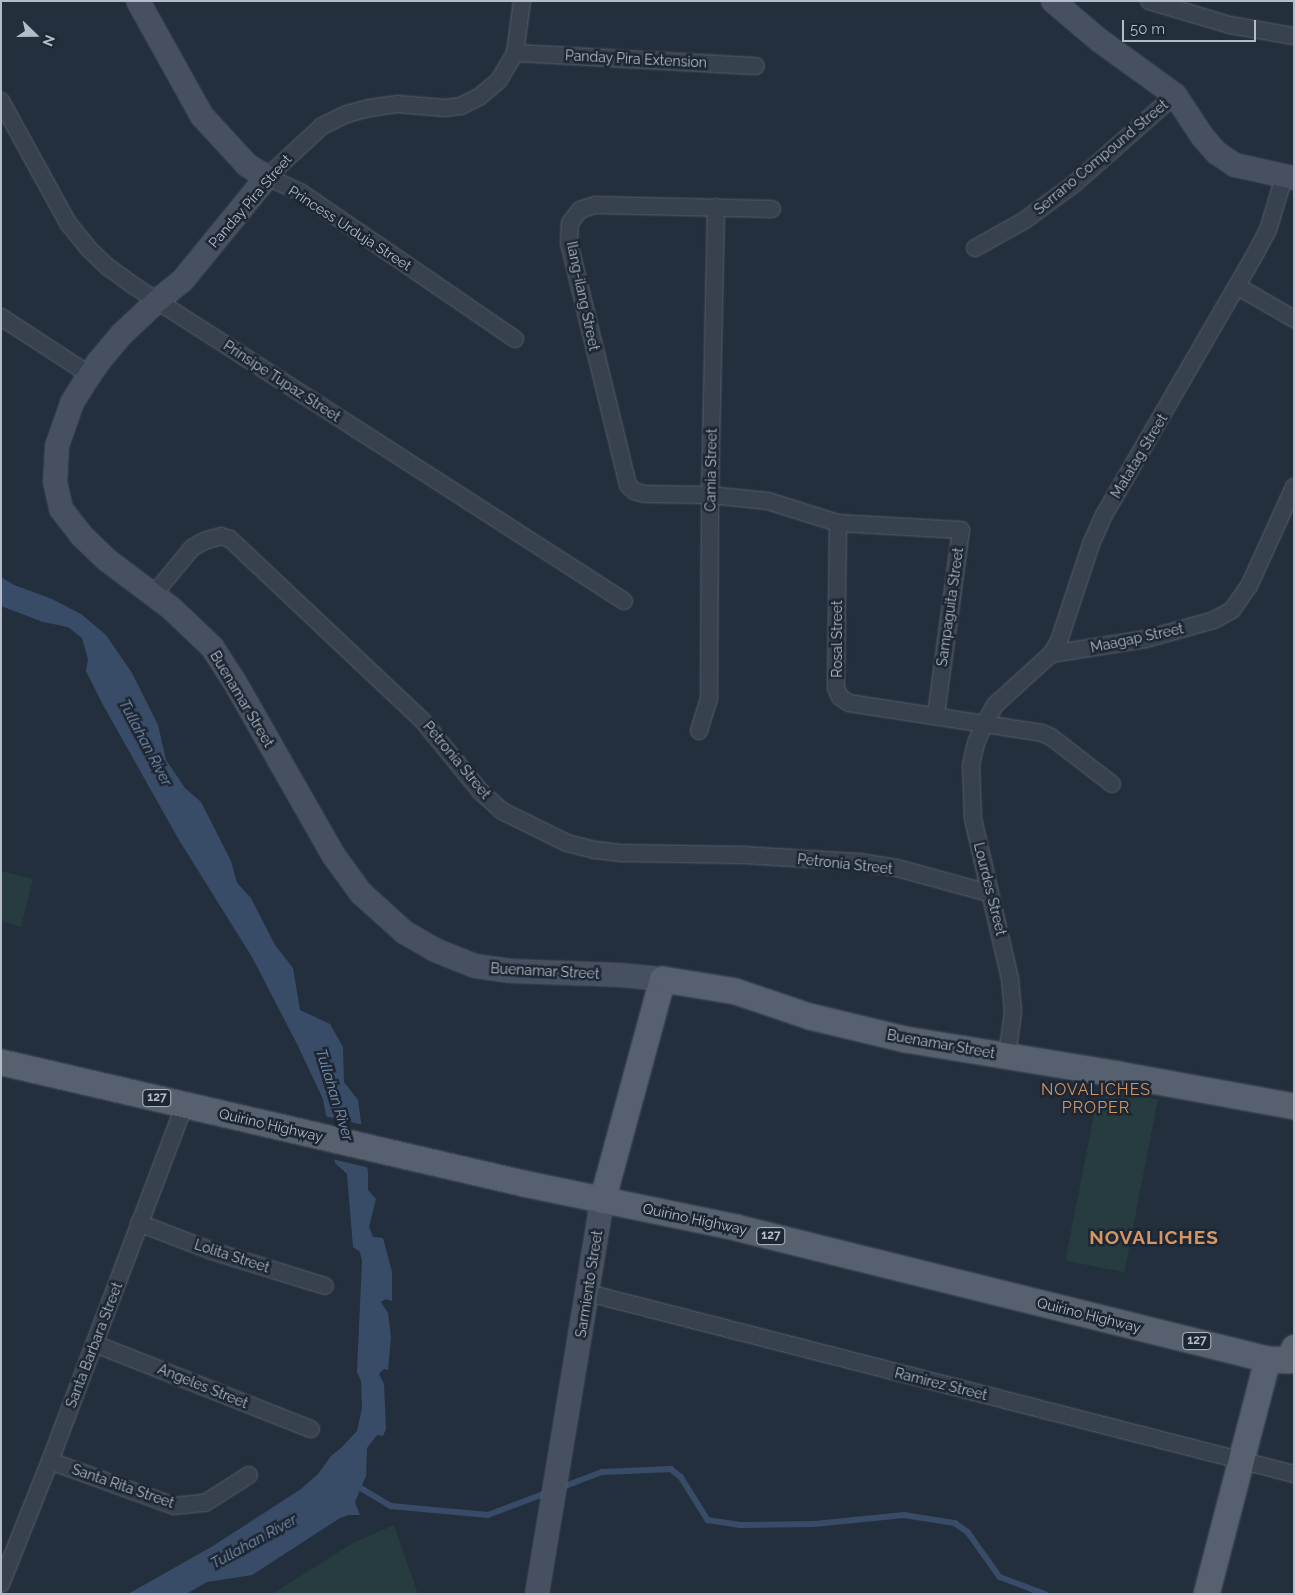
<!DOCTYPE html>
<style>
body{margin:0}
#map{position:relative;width:1295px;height:1595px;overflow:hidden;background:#242f3e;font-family:Raleway,sans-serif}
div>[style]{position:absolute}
.green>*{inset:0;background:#263c3f;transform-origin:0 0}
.water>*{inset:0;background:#394c67}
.pier>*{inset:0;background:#242f3e}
.stream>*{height:5.5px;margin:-2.75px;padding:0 2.75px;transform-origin:2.75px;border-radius:2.75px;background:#394c67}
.roads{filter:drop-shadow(0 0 1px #565f6c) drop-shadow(0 0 1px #565f6c)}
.street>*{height:16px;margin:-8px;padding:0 8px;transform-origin:8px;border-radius:8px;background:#38414e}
.secondary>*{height:22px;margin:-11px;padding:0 11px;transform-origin:11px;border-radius:11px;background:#465061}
.primary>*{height:25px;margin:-12.5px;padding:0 12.5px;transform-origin:12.5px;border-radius:12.5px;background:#56606e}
span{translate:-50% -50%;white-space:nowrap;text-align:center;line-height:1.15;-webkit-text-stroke:5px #1d2633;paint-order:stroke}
.shield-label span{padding:1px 4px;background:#1d2633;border:1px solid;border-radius:4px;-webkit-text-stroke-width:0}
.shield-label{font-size:12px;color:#b4bcc9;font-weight:700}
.street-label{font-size:14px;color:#b4bcc9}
.water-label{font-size:15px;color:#7c92b1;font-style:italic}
.quarter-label{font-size:16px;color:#d59563;letter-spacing:1px}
.district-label{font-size:19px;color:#d59563;font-weight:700;letter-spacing:1px}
.frame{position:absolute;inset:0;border:2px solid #b4bcc9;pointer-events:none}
.north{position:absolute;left:10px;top:10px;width:50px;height:50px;-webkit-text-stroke:4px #1d2633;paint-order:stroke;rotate:112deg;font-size:14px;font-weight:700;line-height:20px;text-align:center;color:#b4bcc9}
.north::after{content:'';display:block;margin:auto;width:18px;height:22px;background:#b4bcc9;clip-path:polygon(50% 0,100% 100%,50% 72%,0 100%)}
.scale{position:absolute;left:1122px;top:20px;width:134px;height:22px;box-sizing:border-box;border:2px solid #b4bcc9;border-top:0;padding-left:6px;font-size:15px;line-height:18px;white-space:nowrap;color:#b4bcc9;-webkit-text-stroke:4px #1d2633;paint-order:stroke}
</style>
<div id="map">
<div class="green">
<i style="clip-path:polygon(1px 871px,33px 879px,21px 927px,1px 921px)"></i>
<i style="left:1099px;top:1088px;width:60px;height:176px;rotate:11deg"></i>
<i style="clip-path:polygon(394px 1525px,418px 1594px,272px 1594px,353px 1543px)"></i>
</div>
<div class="water">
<i style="clip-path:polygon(1px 577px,14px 585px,52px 599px,81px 614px,106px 635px,132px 673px,158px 725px,166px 760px,185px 788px,201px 802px,231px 861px,237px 883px,251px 898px,275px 945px,293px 968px,300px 1010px,330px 1024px,343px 1047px,344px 1082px,358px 1100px,368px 1173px,368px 1190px,376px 1199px,369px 1227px,373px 1237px,383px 1238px,392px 1272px,392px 1301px,386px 1299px,381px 1302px,388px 1313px,391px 1337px,388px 1370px,384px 1369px,379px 1374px,384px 1384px,386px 1429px,383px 1436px,377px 1435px,367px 1448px,366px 1476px,355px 1502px,360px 1515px,349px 1515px,340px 1518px,252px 1575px,207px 1582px,186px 1594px,128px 1594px,213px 1546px,301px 1489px,318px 1474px,331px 1456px,341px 1448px,357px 1431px,362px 1408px,361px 1381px,357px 1372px,362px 1261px,360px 1252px,353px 1247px,347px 1174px,335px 1163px,323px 1099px,297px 1044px,252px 957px,179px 840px,102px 703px,86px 671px,88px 659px,82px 638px,68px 627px,43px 622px,1px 606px)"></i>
</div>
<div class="pier">
<i style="clip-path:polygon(324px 1116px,364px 1125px,370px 1168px,332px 1159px)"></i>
</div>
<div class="stream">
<i style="left:356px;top:1485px;width:41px;rotate:31deg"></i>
<i style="left:391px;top:1506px;width:97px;rotate:5.3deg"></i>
<i style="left:488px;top:1515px;width:65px;rotate:-20.7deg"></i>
<i style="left:560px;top:1488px;width:45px;rotate:-20.9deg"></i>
<i style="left:602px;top:1472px;width:69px;rotate:-2.5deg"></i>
<i style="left:671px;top:1469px;width:13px;rotate:39deg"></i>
<i style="left:681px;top:1477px;width:51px;rotate:57.9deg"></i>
<i style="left:708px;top:1520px;width:32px;rotate:9deg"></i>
<i style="left:740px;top:1525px;width:75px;rotate:-0.8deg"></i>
<i style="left:815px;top:1524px;width:89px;rotate:-5.8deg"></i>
<i style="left:904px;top:1515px;width:52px;rotate:8.9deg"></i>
<i style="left:955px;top:1523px;width:16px;rotate:35deg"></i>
<i style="left:968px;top:1532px;width:55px;rotate:54.6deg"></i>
<i style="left:1000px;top:1577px;width:48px;rotate:20.7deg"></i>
</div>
<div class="roads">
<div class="street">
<i style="left:1149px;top:1px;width:84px;rotate:16.5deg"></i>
<i style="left:1230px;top:25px;width:65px;rotate:9.8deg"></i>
<i style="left:515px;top:53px;width:241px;rotate:3.1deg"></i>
<i style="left:1px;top:101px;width:139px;rotate:61.2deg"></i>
<i style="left:68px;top:223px;width:32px;rotate:51deg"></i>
<i style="left:88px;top:248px;width:28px;rotate:44deg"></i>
<i style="left:108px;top:267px;width:29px;rotate:36deg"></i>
<i style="left:131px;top:284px;width:586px;rotate:32.74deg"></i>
<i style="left:772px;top:209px;width:177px;rotate:-178.7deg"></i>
<i style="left:595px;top:205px;width:16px;rotate:162deg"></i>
<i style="left:580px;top:210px;width:16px;rotate:128deg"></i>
<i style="left:570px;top:223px;width:20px;rotate:93deg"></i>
<i style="left:569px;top:243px;width:249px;rotate:76.3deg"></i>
<i style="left:628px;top:485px;width:8px;rotate:45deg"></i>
<i style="left:634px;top:491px;width:10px;rotate:17deg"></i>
<i style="left:644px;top:494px;width:66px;rotate:0.9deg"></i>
<i style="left:710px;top:495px;width:58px;rotate:5.9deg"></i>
<i style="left:768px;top:501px;width:73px;rotate:17.4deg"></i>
<i style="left:838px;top:523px;width:123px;rotate:3.3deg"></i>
<i style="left:961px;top:530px;width:188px;rotate:97.7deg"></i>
<i style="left:975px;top:248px;width:57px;rotate:-29.2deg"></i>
<i style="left:1025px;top:220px;width:61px;rotate:-36.3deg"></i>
<i style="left:1074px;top:184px;width:135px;rotate:-41.4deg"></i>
<i style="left:1237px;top:286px;width:66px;rotate:30.1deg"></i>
<i style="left:1px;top:317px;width:106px;rotate:33.1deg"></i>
<i style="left:515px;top:339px;width:258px;rotate:-145.6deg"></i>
<i style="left:302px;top:193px;width:38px;rotate:-155deg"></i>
<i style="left:267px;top:177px;width:75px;rotate:-42.8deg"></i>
<i style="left:322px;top:126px;width:28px;rotate:-26deg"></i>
<i style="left:347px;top:114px;width:23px;rotate:-15deg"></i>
<i style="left:369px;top:108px;width:28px;rotate:-8deg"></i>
<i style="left:397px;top:104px;width:49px;rotate:4.7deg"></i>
<i style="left:446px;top:108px;width:15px;rotate:-8deg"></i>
<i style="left:461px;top:106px;width:20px;rotate:-27deg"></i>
<i style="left:479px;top:97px;width:26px;rotate:-40deg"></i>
<i style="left:499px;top:80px;width:31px;rotate:-59deg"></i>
<i style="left:515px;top:53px;width:52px;rotate:-82.3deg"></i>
<i style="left:838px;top:523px;width:165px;rotate:90.7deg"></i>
<i style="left:836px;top:688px;width:10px;rotate:66deg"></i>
<i style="left:840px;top:697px;width:11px;rotate:34deg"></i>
<i style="left:849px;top:703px;width:195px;rotate:8.8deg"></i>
<i style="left:1042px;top:733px;width:10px;rotate:24deg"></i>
<i style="left:1051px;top:737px;width:77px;rotate:37.6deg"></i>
<i style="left:154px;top:594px;width:60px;rotate:-50.4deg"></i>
<i style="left:192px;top:548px;width:14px;rotate:-30deg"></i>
<i style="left:204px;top:541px;width:18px;rotate:-16deg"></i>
<i style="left:221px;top:536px;width:9px;rotate:18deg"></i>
<i style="left:230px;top:539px;width:265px;rotate:43.3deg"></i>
<i style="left:423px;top:721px;width:90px;rotate:50.8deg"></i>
<i style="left:480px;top:791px;width:30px;rotate:42deg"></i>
<i style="left:502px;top:811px;width:72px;rotate:26.2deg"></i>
<i style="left:567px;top:843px;width:30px;rotate:14deg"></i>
<i style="left:596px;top:850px;width:26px;rotate:7deg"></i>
<i style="left:622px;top:853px;width:121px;rotate:0.9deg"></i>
<i style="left:743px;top:855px;width:116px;rotate:3.5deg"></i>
<i style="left:859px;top:862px;width:38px;rotate:9deg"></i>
<i style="left:897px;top:868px;width:95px;rotate:15.2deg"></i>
<i style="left:1051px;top:654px;width:96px;rotate:-9deg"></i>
<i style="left:1146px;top:639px;width:71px;rotate:-15.6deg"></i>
<i style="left:1214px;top:620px;width:21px;rotate:-29deg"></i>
<i style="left:1232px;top:610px;width:29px;rotate:-55deg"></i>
<i style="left:1249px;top:586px;width:109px;rotate:-65.6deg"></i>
<i style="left:699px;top:731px;width:34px;rotate:-73deg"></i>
<i style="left:709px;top:699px;width:204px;rotate:-89.7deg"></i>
<i style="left:710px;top:495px;width:288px;rotate:-88.8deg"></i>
<i style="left:1007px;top:1056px;width:44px;rotate:-82.2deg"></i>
<i style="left:1013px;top:1012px;width:33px;rotate:-95deg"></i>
<i style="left:1010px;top:979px;width:164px;rotate:-103deg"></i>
<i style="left:973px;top:819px;width:54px;rotate:-92.1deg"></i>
<i style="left:971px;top:765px;width:23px;rotate:-77deg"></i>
<i style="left:976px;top:743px;width:21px;rotate:-67deg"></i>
<i style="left:984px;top:724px;width:22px;rotate:-60deg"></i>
<i style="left:995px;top:705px;width:76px;rotate:-42.3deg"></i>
<i style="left:1051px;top:654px;width:15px;rotate:-58deg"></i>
<i style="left:1059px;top:641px;width:102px;rotate:-71.7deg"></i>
<i style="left:1091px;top:544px;width:32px;rotate:-66deg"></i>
<i style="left:1104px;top:515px;width:297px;rotate:-59.9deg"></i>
<i style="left:1253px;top:258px;width:32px;rotate:-62deg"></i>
<i style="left:1268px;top:230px;width:55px;rotate:-73.2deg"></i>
<i style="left:139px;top:1223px;width:78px;rotate:21deg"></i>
<i style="left:212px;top:1251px;width:118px;rotate:17.2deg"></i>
<i style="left:588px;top:1293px;width:729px;rotate:14.38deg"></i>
<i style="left:95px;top:1344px;width:232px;rotate:21.5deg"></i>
<i style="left:50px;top:1461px;width:132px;rotate:19.9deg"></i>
<i style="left:174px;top:1506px;width:31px;rotate:-6deg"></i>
<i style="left:205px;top:1503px;width:52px;rotate:-32.5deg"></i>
<i style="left:1px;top:1584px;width:132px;rotate:-68.3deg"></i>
<i style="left:50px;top:1461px;width:382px;rotate:-69.3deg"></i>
</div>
<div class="secondary">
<i style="left:138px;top:1px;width:132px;rotate:60.9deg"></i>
<i style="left:202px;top:116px;width:67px;rotate:47.4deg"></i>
<i style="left:247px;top:165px;width:23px;rotate:31deg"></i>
<i style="left:267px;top:177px;width:133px;rotate:129.2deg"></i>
<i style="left:183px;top:280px;width:33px;rotate:141deg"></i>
<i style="left:157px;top:301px;width:50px;rotate:136.6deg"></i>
<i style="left:121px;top:335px;width:34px;rotate:130deg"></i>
<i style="left:99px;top:361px;width:25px;rotate:124deg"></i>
<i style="left:85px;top:382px;width:25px;rotate:122deg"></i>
<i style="left:72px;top:403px;width:46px;rotate:109.2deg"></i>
<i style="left:57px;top:446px;width:36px;rotate:93deg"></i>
<i style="left:55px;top:482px;width:28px;rotate:77deg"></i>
<i style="left:61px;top:509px;width:33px;rotate:52deg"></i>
<i style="left:81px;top:535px;width:36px;rotate:44deg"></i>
<i style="left:107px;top:560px;width:80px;rotate:36.9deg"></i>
<i style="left:171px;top:608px;width:57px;rotate:43.6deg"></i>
<i style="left:212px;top:647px;width:38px;rotate:57deg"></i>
<i style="left:233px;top:679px;width:204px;rotate:60.3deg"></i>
<i style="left:334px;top:856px;width:46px;rotate:53.9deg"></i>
<i style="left:361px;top:893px;width:58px;rotate:42.2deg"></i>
<i style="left:404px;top:932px;width:36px;rotate:30deg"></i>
<i style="left:435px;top:950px;width:43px;rotate:21.8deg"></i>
<i style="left:475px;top:966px;width:36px;rotate:8deg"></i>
<i style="left:511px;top:971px;width:109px;rotate:2.1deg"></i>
<i style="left:620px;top:975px;width:42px;rotate:5.4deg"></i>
<i style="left:1053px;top:1px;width:60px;rotate:40.3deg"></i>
<i style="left:1099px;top:40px;width:94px;rotate:35.9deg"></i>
<i style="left:1175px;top:95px;width:49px;rotate:56.6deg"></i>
<i style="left:1202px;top:136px;width:23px;rotate:49deg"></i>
<i style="left:1217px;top:153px;width:22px;rotate:34deg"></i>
<i style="left:1235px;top:165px;width:60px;rotate:12.4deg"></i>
<i style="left:537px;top:1594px;width:399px;rotate:-80.6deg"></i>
</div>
<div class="primary">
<i style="left:1px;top:1062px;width:536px;rotate:13.05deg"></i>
<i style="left:523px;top:1183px;width:217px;rotate:11.7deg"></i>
<i style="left:735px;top:1227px;width:548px;rotate:13.93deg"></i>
<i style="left:1267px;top:1359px;width:21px;rotate:3deg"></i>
<i style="left:1288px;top:1360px;width:14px;rotate:-65deg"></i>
<i style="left:602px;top:1200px;width:229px;rotate:-74.8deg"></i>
<i style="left:662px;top:979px;width:74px;rotate:9.3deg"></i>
<i style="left:735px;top:991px;width:78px;rotate:18.7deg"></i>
<i style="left:809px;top:1016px;width:99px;rotate:13.5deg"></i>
<i style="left:905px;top:1039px;width:216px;rotate:9.3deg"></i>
<i style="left:1118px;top:1074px;width:179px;rotate:10.3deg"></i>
<i style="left:1206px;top:1594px;width:243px;rotate:-75.4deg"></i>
</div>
</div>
<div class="shield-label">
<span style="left:157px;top:1098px">127</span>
<span style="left:771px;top:1236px">127</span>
<span style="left:1197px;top:1341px">127</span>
</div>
<div class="street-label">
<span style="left:636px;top:59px;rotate:3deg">Panday Pira Extension</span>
<span style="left:1101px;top:157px;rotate:-40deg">Serrano Compound Street</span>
<span style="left:250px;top:201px;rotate:-49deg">Panday Pira Street</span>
<span style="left:350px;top:228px;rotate:33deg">Princess Urduja Street</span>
<span style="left:583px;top:296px;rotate:78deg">Ilang-ilang Street</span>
<span style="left:282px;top:381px;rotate:33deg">Prinsipe Tupaz Street</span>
<span style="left:1139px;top:456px;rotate:-59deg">Matatag Street</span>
<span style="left:711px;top:470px;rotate:-89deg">Camia Street</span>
<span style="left:950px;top:607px;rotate:-82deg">Sampaguita Street</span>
<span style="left:1137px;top:638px;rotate:-12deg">Maagap Street</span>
<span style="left:837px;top:639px;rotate:-90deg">Rosal Street</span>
<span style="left:242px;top:699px;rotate:59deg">Buenamar Street</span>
<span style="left:457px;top:760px;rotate:50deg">Petronia Street</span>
<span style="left:845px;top:864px;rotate:6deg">Petronia Street</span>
<span style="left:990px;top:889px;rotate:76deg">Lourdes Street</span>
<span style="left:545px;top:971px;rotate:3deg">Buenamar Street</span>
<span style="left:941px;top:1044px;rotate:10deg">Buenamar Street</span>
<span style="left:271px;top:1125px;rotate:13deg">Quirino Highway</span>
<span style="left:695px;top:1219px;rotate:12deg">Quirino Highway</span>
<span style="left:232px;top:1256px;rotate:18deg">Lolita Street</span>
<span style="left:589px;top:1284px;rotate:-81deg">Sarmiento Street</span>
<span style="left:1089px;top:1315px;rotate:14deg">Quirino Highway</span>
<span style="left:94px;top:1345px;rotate:-69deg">Santa Barbara Street</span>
<span style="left:941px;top:1384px;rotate:14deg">Ramirez Street</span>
<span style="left:203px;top:1386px;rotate:22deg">Angeles Street</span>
<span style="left:123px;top:1486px;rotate:19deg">Santa Rita Street</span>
</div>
<div class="water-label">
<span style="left:145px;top:743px;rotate:62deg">Tullahan River</span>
<span style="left:334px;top:1095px;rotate:73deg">Tullahan River</span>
<span style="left:254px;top:1542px;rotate:-29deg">Tullahan River</span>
</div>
<div class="quarter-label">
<span style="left:1096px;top:1099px">NOVALICHES<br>PROPER</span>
</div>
<div class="district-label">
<span style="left:1154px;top:1238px">NOVALICHES</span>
</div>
<div class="frame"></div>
<div class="north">N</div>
<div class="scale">50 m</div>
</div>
